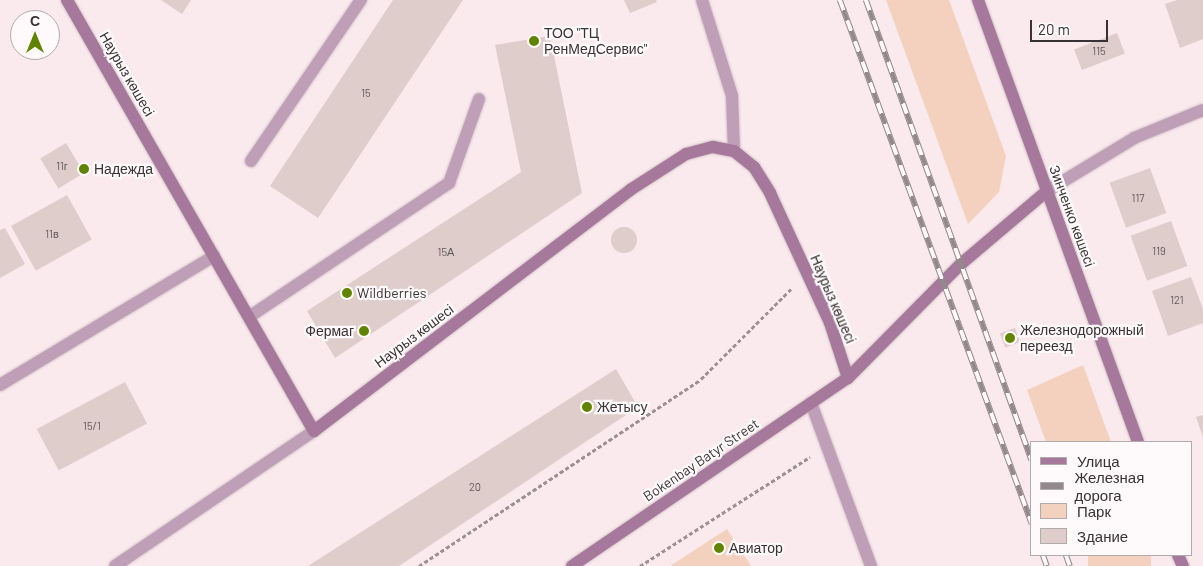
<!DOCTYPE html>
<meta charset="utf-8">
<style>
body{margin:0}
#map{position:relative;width:1203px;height:566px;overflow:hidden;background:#fae9ed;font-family:Barlow,sans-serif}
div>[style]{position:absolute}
.green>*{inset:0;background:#f3d1be;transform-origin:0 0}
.building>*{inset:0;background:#decdcb;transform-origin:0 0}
.round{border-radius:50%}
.path>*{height:3px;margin-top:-1.5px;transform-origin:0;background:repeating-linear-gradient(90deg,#9c9092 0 4px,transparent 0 6.5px)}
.roads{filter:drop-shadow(0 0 1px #d3c4c8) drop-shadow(0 0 1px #d3c4c8)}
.lane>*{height:12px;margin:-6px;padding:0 6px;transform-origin:6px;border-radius:6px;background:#bf9fb7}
.street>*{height:12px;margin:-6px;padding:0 6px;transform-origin:6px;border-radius:6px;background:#bf9fb7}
.secondary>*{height:12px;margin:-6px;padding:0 6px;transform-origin:6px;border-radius:6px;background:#a6789b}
.rail>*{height:5.5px;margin-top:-2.75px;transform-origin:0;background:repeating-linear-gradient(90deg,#fefafb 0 11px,#93888b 0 22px);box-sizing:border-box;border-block:1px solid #93888b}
.dots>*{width:14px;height:14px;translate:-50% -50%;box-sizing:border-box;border:2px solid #fefafb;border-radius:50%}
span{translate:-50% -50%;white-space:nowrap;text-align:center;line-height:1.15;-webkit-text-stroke:4.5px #fefafb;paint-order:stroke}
.number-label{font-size:11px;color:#625959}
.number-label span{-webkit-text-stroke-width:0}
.poi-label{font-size:14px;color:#383233}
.left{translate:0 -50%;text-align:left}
.right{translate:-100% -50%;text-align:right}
.street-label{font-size:14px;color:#383233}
.legend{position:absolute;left:1030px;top:441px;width:162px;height:115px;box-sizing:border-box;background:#fefafb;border:1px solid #afaaab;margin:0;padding:6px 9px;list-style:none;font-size:15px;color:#383233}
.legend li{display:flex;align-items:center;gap:10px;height:25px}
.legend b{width:25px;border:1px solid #afaaab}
.north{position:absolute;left:10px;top:10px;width:50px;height:50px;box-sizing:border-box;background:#fefafb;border:1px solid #afaaab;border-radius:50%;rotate:0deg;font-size:14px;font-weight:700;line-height:20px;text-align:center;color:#383233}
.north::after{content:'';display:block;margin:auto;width:18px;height:22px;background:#618400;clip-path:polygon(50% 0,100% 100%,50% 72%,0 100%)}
.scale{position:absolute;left:1030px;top:20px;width:78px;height:22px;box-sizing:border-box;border:2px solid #383233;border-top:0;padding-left:6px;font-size:15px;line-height:18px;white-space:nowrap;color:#383233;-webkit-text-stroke:4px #fefafb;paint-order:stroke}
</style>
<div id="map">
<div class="green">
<i style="clip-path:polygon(886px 0,949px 0,1006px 156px,999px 192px,968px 224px)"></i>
<i style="clip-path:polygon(1083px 365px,1111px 442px,1046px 442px,1027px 390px)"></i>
<i style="clip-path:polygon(727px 529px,751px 566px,670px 566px)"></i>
<i style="left:1088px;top:555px;width:63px;height:12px"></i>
</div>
<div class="building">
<i style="clip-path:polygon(161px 0,191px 0,182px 14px)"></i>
<i style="clip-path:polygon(393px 0,463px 0,318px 218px,270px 186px)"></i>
<i style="clip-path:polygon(624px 0,656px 0,657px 2px,630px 13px)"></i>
<i style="clip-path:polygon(1177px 0,1203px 0,1203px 39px,1180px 48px,1165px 4px)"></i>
<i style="left:1117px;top:33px;width:22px;height:46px;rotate:69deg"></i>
<i style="clip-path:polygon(550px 36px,582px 193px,335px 358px,307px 311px,521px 172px,495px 45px)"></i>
<i style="left:66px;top:143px;width:35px;height:30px;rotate:59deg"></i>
<i style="left:1150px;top:168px;width:48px;height:43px;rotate:70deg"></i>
<i style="left:67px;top:195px;width:51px;height:64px;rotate:61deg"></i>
<i style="left:1171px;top:221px;width:48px;height:43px;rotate:70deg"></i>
<i class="round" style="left:611px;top:227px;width:26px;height:26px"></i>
<i style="clip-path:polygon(5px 228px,25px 264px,0 278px,0 230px)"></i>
<i style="clip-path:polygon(1191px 277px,1203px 309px,1203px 323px,1168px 336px,1152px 291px)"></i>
<i style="left:1015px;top:328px;width:15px;height:16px;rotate:70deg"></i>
<i style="clip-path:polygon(616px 369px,638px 407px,399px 566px,308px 566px)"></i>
<i style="left:125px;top:382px;width:47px;height:100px;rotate:62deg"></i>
<i style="clip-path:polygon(1203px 415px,1203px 437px,1196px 417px)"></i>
</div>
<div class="path">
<i style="left:419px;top:566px;width:338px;rotate:-33.5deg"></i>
<i style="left:701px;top:379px;width:129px;rotate:-45deg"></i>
<i style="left:640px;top:566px;width:202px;rotate:-32.7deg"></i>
</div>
<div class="roads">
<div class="lane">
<i style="left:702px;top:0;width:101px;rotate:72.6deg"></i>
<i style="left:732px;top:96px;width:55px;rotate:87.9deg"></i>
<i style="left:251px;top:161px;width:195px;rotate:-55.7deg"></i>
<i style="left:249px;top:317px;width:241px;rotate:-33.8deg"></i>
<i style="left:449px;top:183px;width:89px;rotate:-70.3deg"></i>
<i style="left:0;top:385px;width:250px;rotate:-31.1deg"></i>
<i style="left:811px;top:403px;width:174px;rotate:69.8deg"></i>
</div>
<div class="street">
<i style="left:1047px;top:191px;width:102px;rotate:-31.3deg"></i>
<i style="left:1134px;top:138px;width:74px;rotate:-22.1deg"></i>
<i style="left:115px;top:566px;width:240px;rotate:-34.2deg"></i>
</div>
<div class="secondary">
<i style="left:67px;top:0;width:497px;rotate:60.2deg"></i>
<i style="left:314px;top:431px;width:397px;rotate:-37.3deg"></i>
<i style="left:630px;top:190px;width:67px;rotate:-32.7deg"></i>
<i style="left:686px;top:154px;width:28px;rotate:-15deg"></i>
<i style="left:713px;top:147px;width:21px;rotate:11deg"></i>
<i style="left:734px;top:151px;width:26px;rotate:39deg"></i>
<i style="left:754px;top:167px;width:31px;rotate:58deg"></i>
<i style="left:770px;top:193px;width:143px;rotate:65.2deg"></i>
<i style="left:830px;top:323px;width:58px;rotate:71.9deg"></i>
<i style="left:978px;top:0;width:470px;rotate:70.1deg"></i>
<i style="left:1178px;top:555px;width:12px;rotate:66deg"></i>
<i style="left:572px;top:566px;width:334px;rotate:-34.3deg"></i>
<i style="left:848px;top:378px;width:162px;rotate:-45.3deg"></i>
<i style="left:962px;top:263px;width:111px;rotate:-40.3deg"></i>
</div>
</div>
<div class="rail">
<i style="left:840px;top:0;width:558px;rotate:69.88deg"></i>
<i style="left:866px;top:0;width:489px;rotate:70.2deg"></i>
<i style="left:1043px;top:555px;width:12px;rotate:70deg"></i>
<i style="left:1066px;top:555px;width:12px;rotate:70deg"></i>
</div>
<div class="dots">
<i style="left:534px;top:41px;background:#618400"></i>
<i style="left:84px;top:169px;background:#618400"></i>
<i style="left:347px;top:293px;background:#618400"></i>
<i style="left:364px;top:331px;background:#618400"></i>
<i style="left:1010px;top:338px;background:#618400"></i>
<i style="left:587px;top:407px;background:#618400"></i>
<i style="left:719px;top:548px;background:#618400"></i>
</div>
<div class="number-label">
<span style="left:1099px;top:51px">115</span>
<span style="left:366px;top:93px">15</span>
<span style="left:62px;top:166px">11г</span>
<span style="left:1138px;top:198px">117</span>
<span style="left:52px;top:234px">11в</span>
<span style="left:1159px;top:251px">119</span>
<span style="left:446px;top:252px">15А</span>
<span style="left:1177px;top:300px">121</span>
<span style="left:92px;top:426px">15/1</span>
<span style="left:475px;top:487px">20</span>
</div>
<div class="poi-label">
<span class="left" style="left:544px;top:41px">ТОО "ТЦ<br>РенМедСервис"</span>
<span class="left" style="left:94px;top:169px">Надежда</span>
<span class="left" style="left:357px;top:293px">Wildberries</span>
<span class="left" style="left:1020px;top:338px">Железнодорожный<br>переезд</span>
<span class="right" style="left:354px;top:331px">Фермаг</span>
<span class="left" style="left:597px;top:407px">Жетысу</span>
<span class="left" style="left:729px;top:548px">Авиатор</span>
</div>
<div class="street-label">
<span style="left:127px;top:74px;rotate:60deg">Наурыз көшесі</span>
<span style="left:1072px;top:216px;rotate:70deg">Зинченко көшесі</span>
<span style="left:833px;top:299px;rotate:67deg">Наурыз көшесі</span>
<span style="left:414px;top:336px;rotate:-37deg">Наурыз көшесі</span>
<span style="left:701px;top:460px;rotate:-34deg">Bokenbay Batyr Street</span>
</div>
<ul class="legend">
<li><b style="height:6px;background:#a6789b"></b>Улица</li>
<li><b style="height:6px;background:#93888b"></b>Железная дорога</li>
<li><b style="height:14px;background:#f3d1be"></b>Парк</li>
<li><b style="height:14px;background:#decdcb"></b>Здание</li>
</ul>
<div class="north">С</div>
<div class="scale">20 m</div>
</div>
